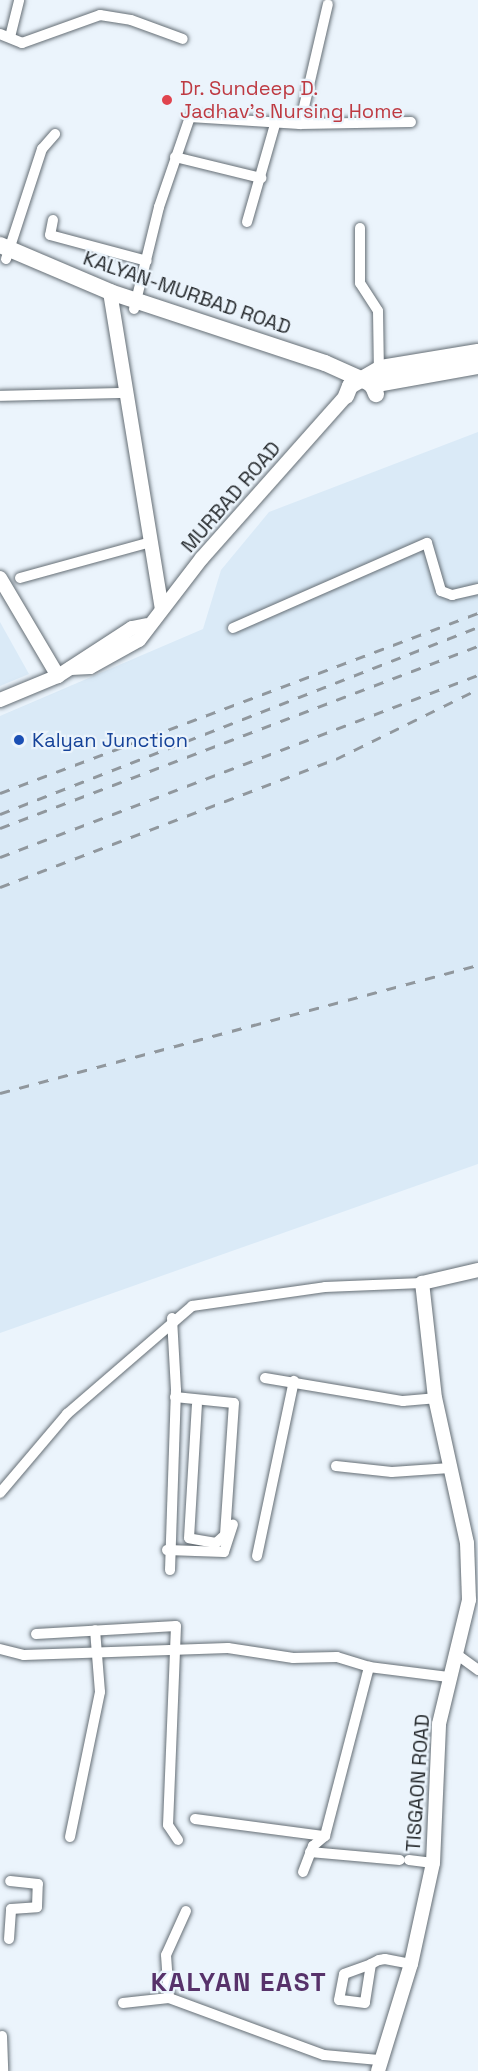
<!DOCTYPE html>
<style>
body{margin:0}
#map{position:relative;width:478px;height:2071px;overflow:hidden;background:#ebf4fc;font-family:"Space Grotesk",sans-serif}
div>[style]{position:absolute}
.built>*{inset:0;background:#daeaf7}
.roads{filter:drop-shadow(0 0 2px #656e75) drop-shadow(0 0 2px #656e75)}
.minor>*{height:10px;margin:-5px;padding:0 5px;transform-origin:5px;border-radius:5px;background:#fff}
.tertiary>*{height:14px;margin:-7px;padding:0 7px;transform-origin:7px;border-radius:7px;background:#fff}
.primary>*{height:16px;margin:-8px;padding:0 8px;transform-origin:8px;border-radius:8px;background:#fff}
.rail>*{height:3px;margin-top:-1.5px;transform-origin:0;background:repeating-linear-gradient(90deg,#90979d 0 10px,transparent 0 20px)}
.dots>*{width:16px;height:16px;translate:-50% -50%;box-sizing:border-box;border:3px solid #ebf4fc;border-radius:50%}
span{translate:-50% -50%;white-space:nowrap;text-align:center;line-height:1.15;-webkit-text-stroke:4.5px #ebf4fc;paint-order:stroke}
.health-label{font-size:20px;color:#be3a42}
.left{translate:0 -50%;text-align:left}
.street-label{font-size:20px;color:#25292c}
.transit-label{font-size:20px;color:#164399}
.district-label{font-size:26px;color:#57326a;font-weight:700;letter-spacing:1.5px}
</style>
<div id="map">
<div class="built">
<i style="clip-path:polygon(478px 432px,478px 1164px,0 1333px,0 716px,203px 629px,221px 570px,269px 512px)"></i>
<i style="clip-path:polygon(0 622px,29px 674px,0 686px)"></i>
</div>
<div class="roads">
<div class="minor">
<i style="left:0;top:34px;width:24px;rotate:22deg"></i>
<i style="left:22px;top:43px;width:83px;rotate:-19.7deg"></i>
<i style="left:100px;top:15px;width:31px;rotate:9deg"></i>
<i style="left:131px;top:20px;width:55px;rotate:20.1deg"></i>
<i style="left:10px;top:37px;width:38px;rotate:-76deg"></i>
<i style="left:300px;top:124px;width:123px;rotate:-76.9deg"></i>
<i style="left:175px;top:157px;width:89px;rotate:13.7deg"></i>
<i style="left:53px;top:220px;width:15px;rotate:101deg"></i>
<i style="left:50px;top:235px;width:100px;rotate:15deg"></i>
<i style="left:247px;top:222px;width:105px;rotate:-74deg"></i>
<i style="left:360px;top:228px;width:55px;rotate:90deg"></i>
<i style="left:360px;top:283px;width:33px;rotate:57deg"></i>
<i style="left:378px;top:311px;width:61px;rotate:89.1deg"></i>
<i style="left:6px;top:259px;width:116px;rotate:-71.9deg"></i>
<i style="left:42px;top:149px;width:20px;rotate:-49deg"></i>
<i style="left:134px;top:309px;width:105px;rotate:-76.2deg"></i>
<i style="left:159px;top:207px;width:95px;rotate:-71deg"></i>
<i style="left:190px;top:117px;width:110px;rotate:3.6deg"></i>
<i style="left:300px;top:124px;width:111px;rotate:-1deg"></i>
<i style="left:0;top:396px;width:125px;rotate:-1.4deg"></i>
<i style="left:20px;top:578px;width:132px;rotate:-15.4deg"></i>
<i style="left:233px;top:628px;width:212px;rotate:-23.7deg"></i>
<i style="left:427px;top:543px;width:50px;rotate:73.7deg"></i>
<i style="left:441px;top:591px;width:12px;rotate:20deg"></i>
<i style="left:452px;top:595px;width:27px;rotate:-13deg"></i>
<i style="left:265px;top:1378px;width:140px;rotate:9.5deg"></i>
<i style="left:403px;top:1401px;width:32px;rotate:-5deg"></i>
<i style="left:175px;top:1397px;width:59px;rotate:5.8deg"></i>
<i style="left:234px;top:1403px;width:132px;rotate:93.9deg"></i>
<i style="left:225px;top:1535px;width:12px;rotate:138deg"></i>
<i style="left:216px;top:1543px;width:27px;rotate:-170deg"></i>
<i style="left:189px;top:1538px;width:133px;rotate:-86.6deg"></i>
<i style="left:336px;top:1466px;width:56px;rotate:6.1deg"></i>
<i style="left:392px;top:1472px;width:58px;rotate:-3.9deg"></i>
<i style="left:0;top:1493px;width:104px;rotate:-49.7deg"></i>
<i style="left:67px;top:1414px;width:165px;rotate:-40.8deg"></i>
<i style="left:192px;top:1306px;width:134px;rotate:-8.1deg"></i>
<i style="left:325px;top:1287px;width:97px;rotate:-2.4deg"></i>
<i style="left:167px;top:1550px;width:57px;rotate:2deg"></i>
<i style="left:224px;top:1552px;width:29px;rotate:-72deg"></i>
<i style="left:257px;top:1556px;width:179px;rotate:-78.1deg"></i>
<i style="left:170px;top:1570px;width:180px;rotate:-88.1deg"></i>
<i style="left:176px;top:1390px;width:72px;rotate:-93.2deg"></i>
<i style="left:36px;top:1634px;width:140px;rotate:-3.3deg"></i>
<i style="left:176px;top:1626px;width:199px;rotate:92.3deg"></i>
<i style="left:168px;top:1825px;width:18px;rotate:56deg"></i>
<i style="left:0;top:1649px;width:25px;rotate:14deg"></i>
<i style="left:24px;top:1655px;width:204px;rotate:-2deg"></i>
<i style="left:228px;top:1648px;width:66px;rotate:8.7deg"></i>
<i style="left:293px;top:1658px;width:44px;rotate:-1.3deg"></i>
<i style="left:337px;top:1657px;width:34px;rotate:17deg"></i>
<i style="left:369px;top:1667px;width:80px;rotate:7.2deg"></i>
<i style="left:459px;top:1656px;width:24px;rotate:36deg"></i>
<i style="left:195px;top:1819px;width:131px;rotate:7.5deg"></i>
<i style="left:70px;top:1837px;width:148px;rotate:-78.3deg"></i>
<i style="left:100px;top:1692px;width:62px;rotate:-94.6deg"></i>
<i style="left:310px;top:1852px;width:90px;rotate:5.1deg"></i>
<i style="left:409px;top:1860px;width:24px;rotate:7deg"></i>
<i style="left:303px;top:1872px;width:28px;rotate:-69deg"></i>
<i style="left:313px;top:1846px;width:16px;rotate:-40deg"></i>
<i style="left:325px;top:1836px;width:175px;rotate:-75.4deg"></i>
<i style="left:186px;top:1911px;width:48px;rotate:114.4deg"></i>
<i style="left:166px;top:1955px;width:43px;rotate:86deg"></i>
<i style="left:169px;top:1998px;width:165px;rotate:20.2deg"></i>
<i style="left:324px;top:2055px;width:55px;rotate:5.2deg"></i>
<i style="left:9px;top:1939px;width:30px;rotate:-86deg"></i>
<i style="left:11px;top:1909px;width:26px;rotate:-4deg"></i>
<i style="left:37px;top:1907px;width:23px;rotate:-88deg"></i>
<i style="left:38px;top:1884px;width:28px;rotate:-174deg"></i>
<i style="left:371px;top:1964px;width:39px;rotate:99deg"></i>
<i style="left:365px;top:2003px;width:26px;rotate:-173deg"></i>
<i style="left:339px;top:2000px;width:26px;rotate:-79deg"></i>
<i style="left:344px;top:1974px;width:29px;rotate:-20deg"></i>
<i style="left:371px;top:1964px;width:9px;rotate:-27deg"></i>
<i style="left:379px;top:1960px;width:6px;rotate:-9deg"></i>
<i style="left:385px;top:1959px;width:26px;rotate:11deg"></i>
<i style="left:123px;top:2003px;width:46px;rotate:-6.2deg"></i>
<i style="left:2px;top:2036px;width:35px;rotate:88deg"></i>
</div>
<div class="tertiary">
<i style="left:110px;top:292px;width:320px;rotate:80.7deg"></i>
<i style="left:0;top:578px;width:114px;rotate:59.4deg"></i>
<i style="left:71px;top:668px;width:19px;rotate:-3deg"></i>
<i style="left:90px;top:667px;width:56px;rotate:-28.9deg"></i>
<i style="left:139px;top:640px;width:103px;rotate:-52.5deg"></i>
<i style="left:202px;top:558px;width:217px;rotate:-48.4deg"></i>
<i style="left:0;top:700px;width:63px;rotate:-22.5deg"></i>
<i style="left:58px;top:676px;width:88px;rotate:-33deg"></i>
<i style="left:132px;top:628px;width:15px;rotate:-11deg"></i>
<i style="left:378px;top:2071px;width:112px;rotate:-72.9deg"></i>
<i style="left:411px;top:1964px;width:103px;rotate:-77.7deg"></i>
<i style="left:433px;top:1863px;width:139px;rotate:-87.5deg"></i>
<i style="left:439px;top:1724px;width:128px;rotate:-76.4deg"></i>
<i style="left:469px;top:1600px;width:57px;rotate:-92deg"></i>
<i style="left:467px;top:1543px;width:148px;rotate:-102.4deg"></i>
<i style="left:435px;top:1398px;width:116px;rotate:-96.4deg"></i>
<i style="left:422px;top:1283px;width:57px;rotate:-13.1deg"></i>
</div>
<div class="primary">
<i style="left:0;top:245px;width:120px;rotate:23.1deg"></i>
<i style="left:110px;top:292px;width:226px;rotate:18.3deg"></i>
<i style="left:325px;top:363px;width:51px;rotate:24.1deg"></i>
<i style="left:372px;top:384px;width:11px;rotate:68deg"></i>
<i style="left:371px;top:385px;width:109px;rotate:-10.1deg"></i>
<i style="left:346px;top:396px;width:11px;rotate:-68deg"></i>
<i style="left:350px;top:386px;width:36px;rotate:-30deg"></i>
<i style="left:381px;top:368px;width:98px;rotate:-9.4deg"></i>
</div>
</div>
<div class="rail">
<i style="left:0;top:793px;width:511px;rotate:-20.63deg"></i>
<i style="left:0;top:814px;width:513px;rotate:-21.37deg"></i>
<i style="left:0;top:828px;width:511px;rotate:-20.84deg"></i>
<i style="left:0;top:857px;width:511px;rotate:-20.84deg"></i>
<i style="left:0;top:887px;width:360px;rotate:-20.9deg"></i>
<i style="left:336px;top:759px;width:158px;rotate:-26.2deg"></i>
<i style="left:0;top:1093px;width:495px;rotate:-15deg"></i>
</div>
<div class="dots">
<i style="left:167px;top:100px;background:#e0444e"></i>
<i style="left:19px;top:740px;background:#1a4fb4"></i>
</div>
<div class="health-label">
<span class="left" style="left:180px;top:100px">Dr. Sundeep D.<br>Jadhav's Nursing Home</span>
</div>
<div class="street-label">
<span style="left:187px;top:293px;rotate:19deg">KALYAN-MURBAD ROAD</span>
<span style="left:231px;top:497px;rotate:-49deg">MURBAD ROAD</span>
<span style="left:418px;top:1783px;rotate:-86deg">TISGAON ROAD</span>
</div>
<div class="transit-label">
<span class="left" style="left:32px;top:740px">Kalyan Junction</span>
</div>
<div class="district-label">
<span style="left:239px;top:1983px">KALYAN EAST</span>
</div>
</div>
